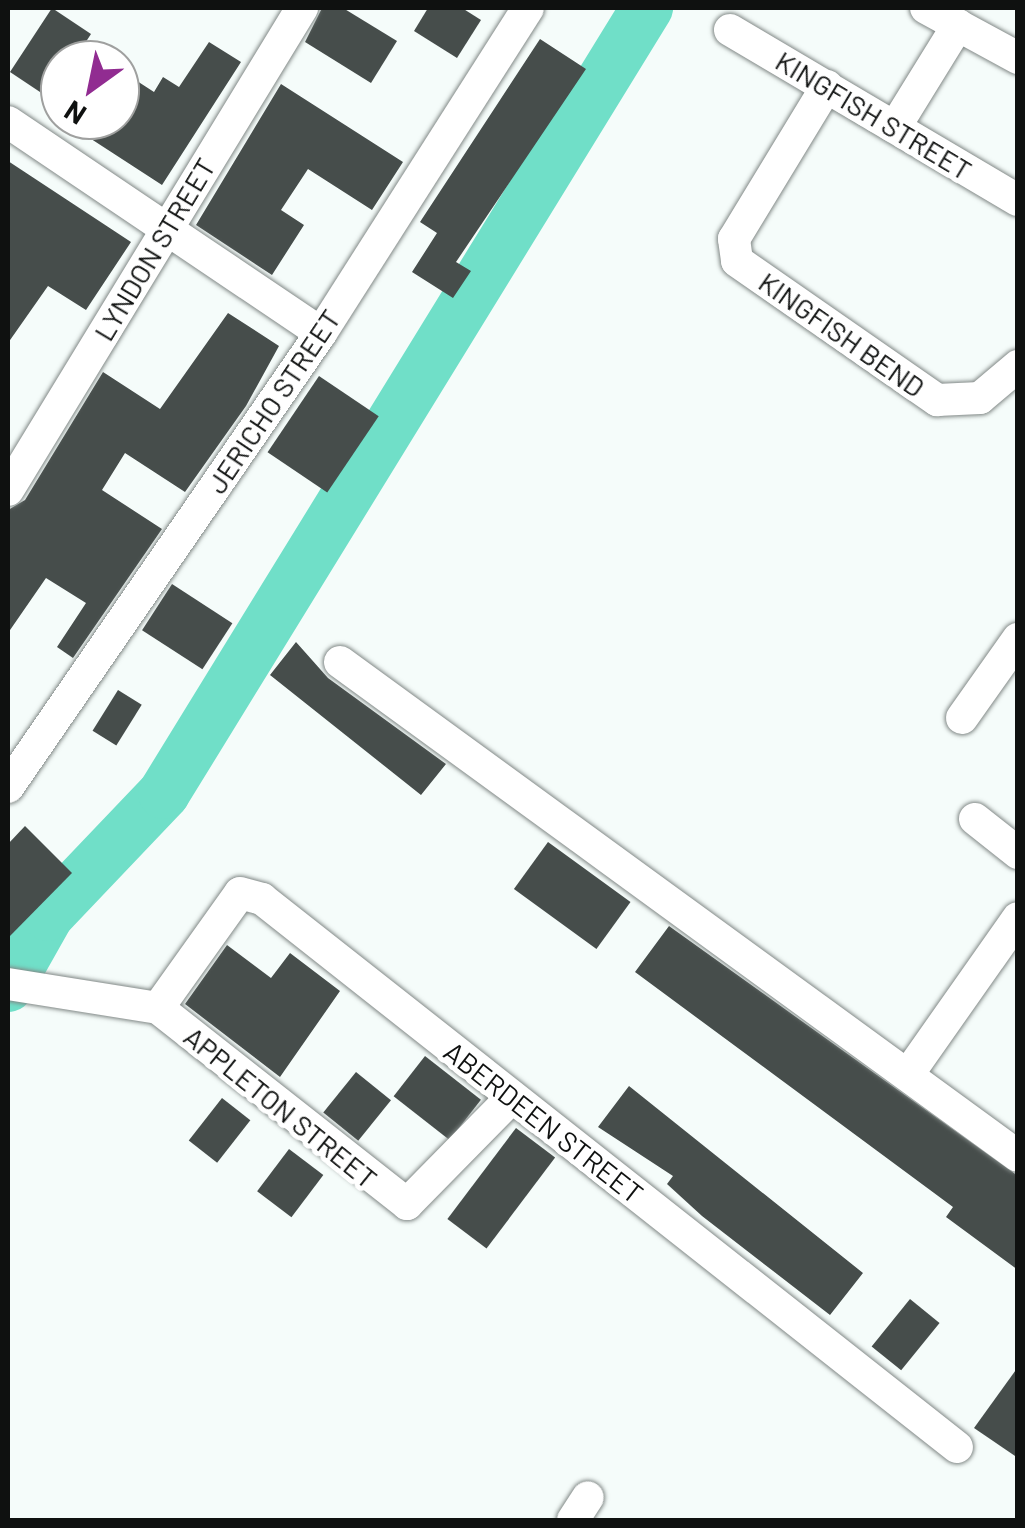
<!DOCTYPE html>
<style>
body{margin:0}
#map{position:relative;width:1025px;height:1528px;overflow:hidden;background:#f5fcfa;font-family:Barlow,sans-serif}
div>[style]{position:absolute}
.river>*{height:52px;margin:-26px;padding:0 26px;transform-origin:26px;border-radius:26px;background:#70dfc8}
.building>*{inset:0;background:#464d4b;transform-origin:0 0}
.roads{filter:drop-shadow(0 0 2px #828987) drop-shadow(0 0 2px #828987)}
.minor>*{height:32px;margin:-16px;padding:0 16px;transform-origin:16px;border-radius:16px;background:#fff}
span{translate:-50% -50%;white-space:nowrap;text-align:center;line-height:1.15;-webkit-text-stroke:10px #fff;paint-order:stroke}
.street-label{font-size:28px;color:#0f1110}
.frame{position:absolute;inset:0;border:10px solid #0f1110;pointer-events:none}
.north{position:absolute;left:40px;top:40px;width:100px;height:100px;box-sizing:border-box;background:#fff;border:2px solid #9fa09f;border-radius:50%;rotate:213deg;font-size:28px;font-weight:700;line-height:40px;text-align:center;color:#0f1110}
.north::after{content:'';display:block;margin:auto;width:35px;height:45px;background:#912c91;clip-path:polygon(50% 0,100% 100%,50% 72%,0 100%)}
</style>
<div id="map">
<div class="river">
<i style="left:8px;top:986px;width:81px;rotate:-60.6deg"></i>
<i style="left:48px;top:915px;width:168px;rotate:-46.4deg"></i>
<i style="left:164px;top:793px;width:922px;rotate:-58.4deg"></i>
</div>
<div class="building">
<i style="clip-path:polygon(52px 8px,91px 34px,74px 60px,60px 60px,49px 98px,10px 72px)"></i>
<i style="clip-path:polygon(322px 8px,343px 8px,397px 41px,371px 83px,305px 42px)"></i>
<i style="clip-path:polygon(428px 8px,462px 8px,481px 20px,457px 58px,414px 31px)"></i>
<i style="clip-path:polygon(540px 39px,586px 69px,456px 262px,471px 271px,453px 298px,412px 272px,437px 233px,420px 222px)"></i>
<i style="clip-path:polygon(209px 42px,241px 62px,162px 185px,85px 135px,94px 120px,120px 120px,120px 70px,154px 92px,163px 77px,179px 87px)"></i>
<i style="clip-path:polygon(281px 84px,403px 162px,372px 210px,308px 169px,281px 210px,304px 225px,272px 275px,196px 225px)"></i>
<i style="clip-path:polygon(8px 161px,131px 242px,86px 310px,48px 286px,8px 343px)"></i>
<i style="clip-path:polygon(228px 313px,279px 346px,246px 406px,185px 492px,125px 453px,102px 490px,162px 529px,73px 658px,57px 647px,86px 603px,46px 578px,8px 633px,8px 510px,25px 500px,103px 372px,160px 409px)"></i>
<i style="left:319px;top:376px;width:72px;height:92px;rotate:34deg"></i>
<i style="left:172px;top:584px;width:72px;height:55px;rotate:33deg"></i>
<i style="clip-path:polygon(296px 642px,328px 678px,446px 764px,421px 795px,270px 675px)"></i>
<i style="left:118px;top:690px;width:28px;height:48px;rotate:32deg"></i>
<i style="clip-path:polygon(25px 826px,72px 873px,8px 938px,8px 844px)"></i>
<i style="left:548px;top:842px;width:102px;height:58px;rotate:36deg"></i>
<i style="clip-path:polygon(669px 926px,1018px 1176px,1018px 1270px,946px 1217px,953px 1207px,635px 972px)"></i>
<i style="clip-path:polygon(227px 945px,271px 978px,290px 953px,340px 991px,280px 1077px,185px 1004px)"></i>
<i style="left:425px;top:1056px;width:71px;height:51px;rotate:38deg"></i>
<i style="left:356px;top:1072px;width:45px;height:52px;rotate:39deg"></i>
<i style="clip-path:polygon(629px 1086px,863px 1273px,830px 1315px,702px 1216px,667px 1184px,673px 1176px,598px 1127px)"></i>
<i style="left:222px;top:1098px;width:36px;height:54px;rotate:38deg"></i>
<i style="left:516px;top:1128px;width:49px;height:114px;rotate:37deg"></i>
<i style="left:289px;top:1149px;width:43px;height:53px;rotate:37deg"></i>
<i style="left:910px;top:1299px;width:38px;height:61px;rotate:39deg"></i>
<i style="clip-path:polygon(1018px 1367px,1018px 1458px,974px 1428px)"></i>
</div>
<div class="roads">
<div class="minor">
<i style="left:926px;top:8px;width:105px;rotate:28.5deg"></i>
<i style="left:730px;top:30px;width:334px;rotate:30.6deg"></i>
<i style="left:827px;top:86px;width:179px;rotate:121.3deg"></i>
<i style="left:734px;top:239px;width:22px;rotate:82deg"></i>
<i style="left:737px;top:261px;width:244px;rotate:34.8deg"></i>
<i style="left:937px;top:400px;width:43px;rotate:-2.7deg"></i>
<i style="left:980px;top:398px;width:50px;rotate:-40.1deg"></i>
<i style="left:8px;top:122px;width:377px;rotate:34deg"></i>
<i style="left:895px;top:127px;width:120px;rotate:-58.3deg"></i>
<i style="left:8px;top:490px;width:565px;rotate:-58.62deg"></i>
<i style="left:340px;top:662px;width:839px;rotate:36.08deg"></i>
<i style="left:962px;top:718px;width:97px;rotate:-54.7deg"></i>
<i style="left:8px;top:787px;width:551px;rotate:-55.42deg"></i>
<i style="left:321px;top:333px;width:385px;rotate:-57.5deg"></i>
<i style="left:975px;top:819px;width:55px;rotate:38.3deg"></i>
<i style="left:8px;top:984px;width:152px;rotate:9.1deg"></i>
<i style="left:158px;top:1008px;width:317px;rotate:38.2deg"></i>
<i style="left:407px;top:1204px;width:150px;rotate:-45.5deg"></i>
<i style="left:158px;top:1008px;width:141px;rotate:-54.5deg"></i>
<i style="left:240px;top:893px;width:23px;rotate:15deg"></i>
<i style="left:262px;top:899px;width:885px;rotate:38.26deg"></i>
<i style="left:909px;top:1073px;width:189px;rotate:-54.9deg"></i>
<i style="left:573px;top:1520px;width:27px;rotate:-57deg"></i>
</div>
</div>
<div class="street-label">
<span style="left:874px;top:115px;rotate:31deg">KINGFISH STREET</span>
<span style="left:154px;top:249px;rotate:-59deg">LYNDON STREET</span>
<span style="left:842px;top:334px;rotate:35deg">KINGFISH BEND</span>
<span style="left:273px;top:401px;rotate:-56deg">JERICHO STREET</span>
<span style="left:281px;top:1107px;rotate:39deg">APPLETON STREET</span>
<span style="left:544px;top:1122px;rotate:38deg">ABERDEEN STREET</span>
</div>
<div class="frame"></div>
<div class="north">N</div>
</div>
